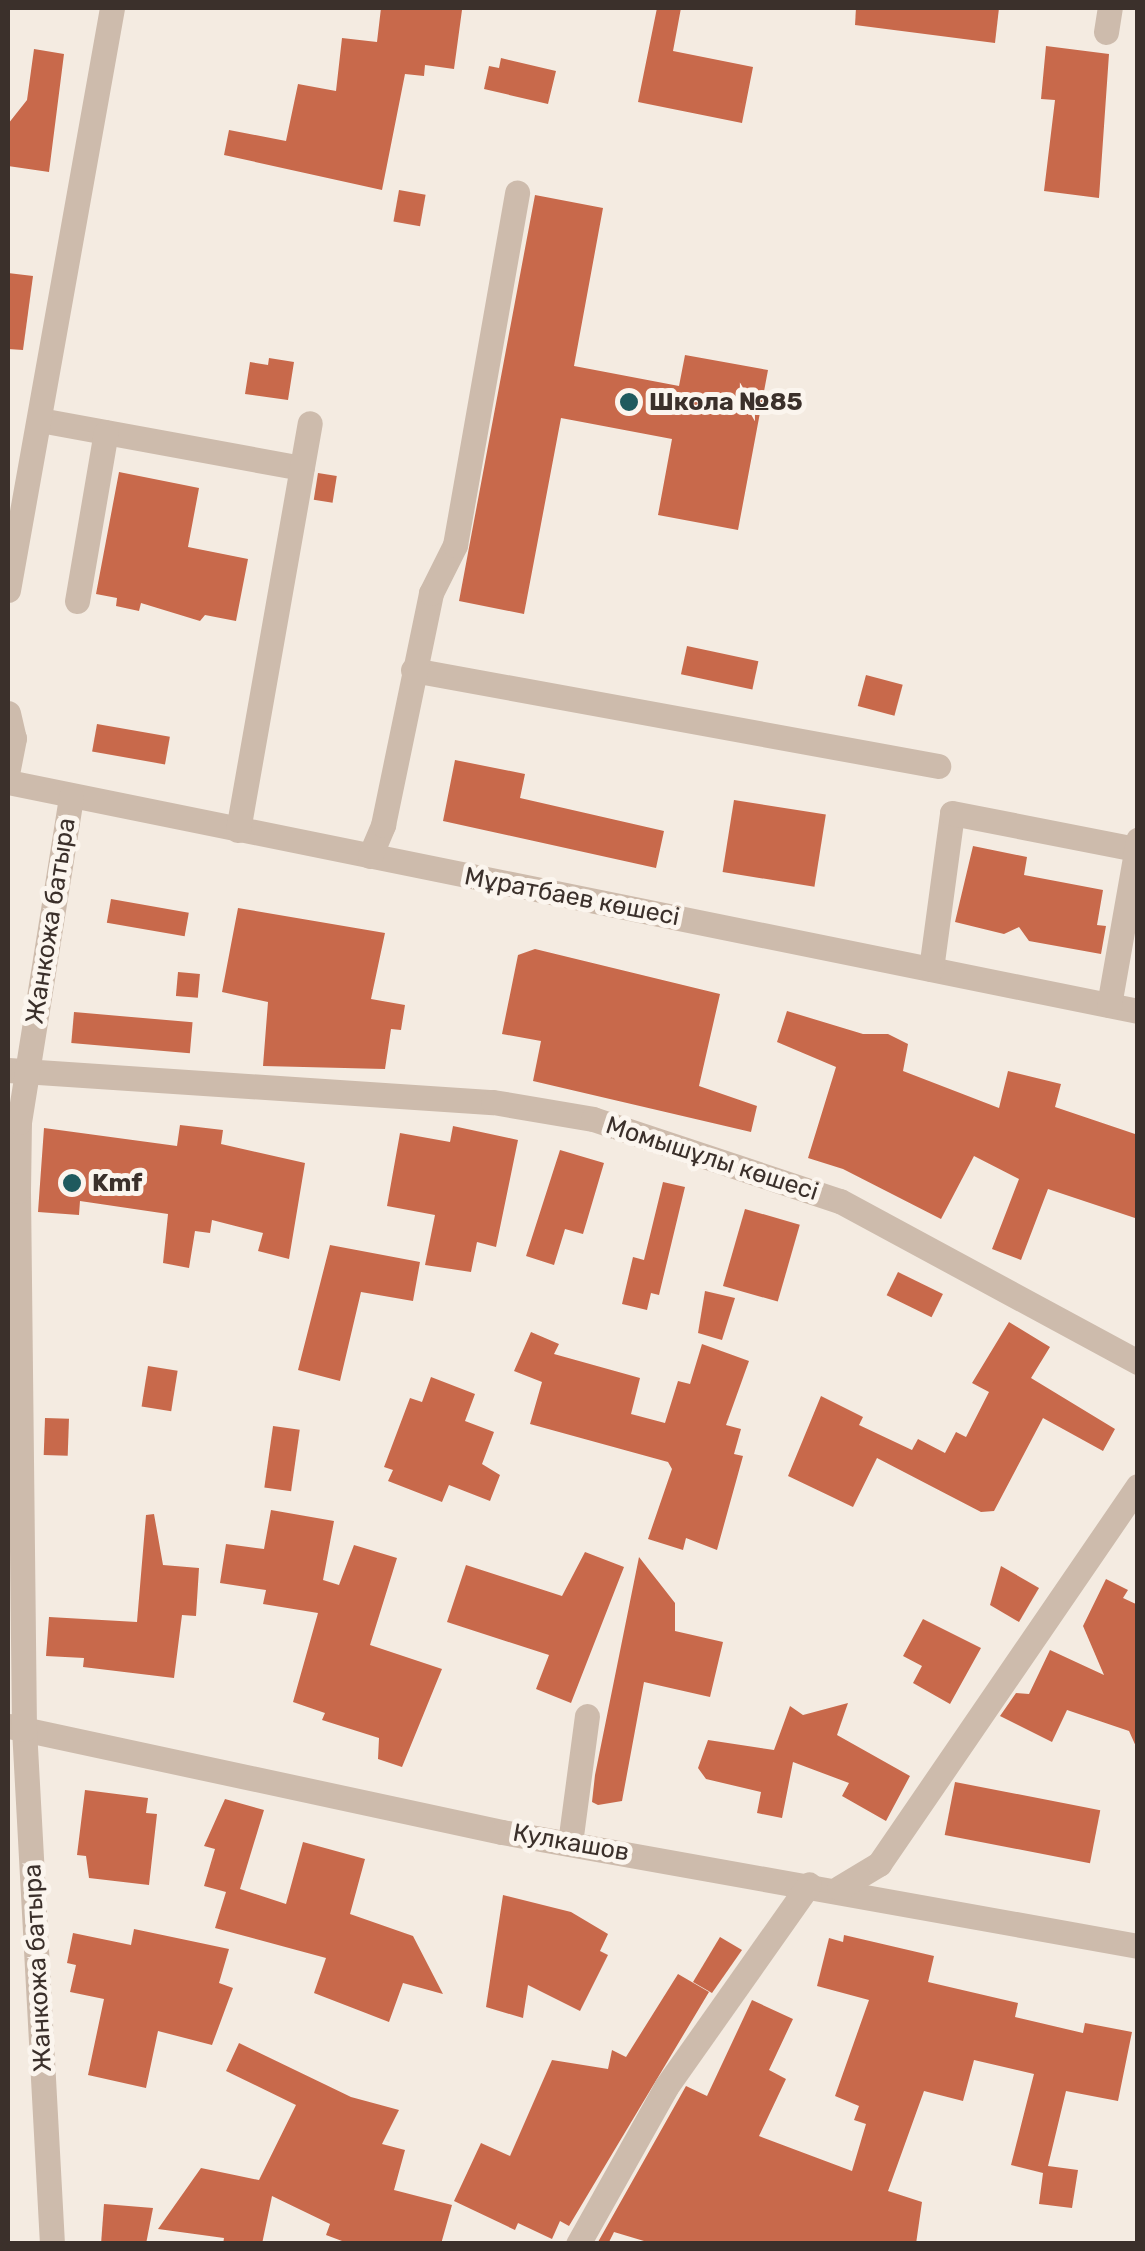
<!DOCTYPE html>
<meta charset="utf-8">
<style>
body{margin:0}
#map{position:relative;width:1145px;height:2251px;overflow:hidden;background:#f4ebe1;font-family:Rubik,sans-serif}
div>[style]{position:absolute}
.building>*{inset:0;background:#c8694b;transform-origin:0 0}
.minor>*{height:25px;margin:-12.5px;padding:0 12.5px;transform-origin:12.5px;border-radius:12.5px;background:#cdbbac}
.dots>*{width:28px;height:28px;translate:-50% -50%;box-sizing:border-box;border:5px solid #fbf5ee;border-radius:50%}
span{translate:-50% -50%;white-space:nowrap;text-align:center;line-height:1.15;-webkit-text-stroke:10px #fbf5ee;paint-order:stroke}
.poi-label{font-size:25px;color:#3b302b;font-weight:700}
.left{translate:0 -50%;text-align:left}
.street-label{font-size:25px;color:#3b302b}
.frame{position:absolute;inset:0;border:10px solid #3b302b;pointer-events:none}
</style>
<div id="map">
<div class="building">
<i style="clip-path:polygon(381px 8px,462px 10px,454px 69px,425px 65px,424px 76px,405px 74px,382px 190px,224px 155px,229px 130px,286px 141px,298px 84px,336px 91px,342px 38px,377px 42px)"></i>
<i style="clip-path:polygon(657px 8px,681px 8px,673px 51px,753px 67px,742px 123px,638px 102px)"></i>
<i style="clip-path:polygon(856px 8px,999px 8px,995px 43px,855px 25px)"></i>
<i style="clip-path:polygon(1046px 46px,1109px 54px,1099px 198px,1044px 191px,1055px 100px,1041px 99px)"></i>
<i style="clip-path:polygon(34px 49px,64px 54px,49px 172px,8px 166px,8px 124px,27px 100px)"></i>
<i style="clip-path:polygon(501px 58px,556px 71px,548px 104px,484px 89px,489px 66px,499px 68px)"></i>
<i style="left:399px;top:190px;width:27px;height:32px;rotate:10deg"></i>
<i style="clip-path:polygon(535px 195px,603px 208px,574px 366px,679px 386px,685px 355px,768px 370px,738px 530px,658px 515px,672px 439px,561px 418px,524px 614px,459px 601px)"></i>
<i style="clip-path:polygon(8px 273px,33px 276px,23px 350px,8px 349px)"></i>
<i style="clip-path:polygon(269px 358px,294px 362px,288px 400px,245px 394px,250px 362px,268px 365px)"></i>
<i style="clip-path:polygon(119px 472px,199px 488px,188px 547px,248px 559px,236px 621px,205px 615px,200px 621px,141px 603px,139px 611px,116px 606px,117px 598px,96px 594px)"></i>
<i style="left:318px;top:473px;width:19px;height:27px;rotate:9deg"></i>
<i style="left:687px;top:646px;width:73px;height:29px;rotate:12deg"></i>
<i style="left:866px;top:675px;width:38px;height:32px;rotate:15deg"></i>
<i style="left:97px;top:724px;width:74px;height:28px;rotate:10deg"></i>
<i style="clip-path:polygon(455px 760px,525px 774px,520px 798px,664px 831px,656px 868px,443px 821px)"></i>
<i style="left:734px;top:800px;width:93px;height:73px;rotate:9deg"></i>
<i style="clip-path:polygon(973px 846px,1027px 857px,1024px 875px,1103px 890px,1097px 925px,1106px 926px,1101px 954px,1029px 941px,1019px 927px,1004px 934px,955px 922px)"></i>
<i style="left:111px;top:899px;width:79px;height:24px;rotate:10deg"></i>
<i style="clip-path:polygon(238px 908px,385px 933px,371px 999px,405px 1005px,401px 1030px,391px 1029px,385px 1069px,263px 1066px,268px 1002px,222px 992px)"></i>
<i style="clip-path:polygon(535px 949px,720px 994px,699px 1086px,757px 1106px,751px 1132px,533px 1081px,541px 1041px,502px 1034px,518px 955px)"></i>
<i style="left:178px;top:972px;width:22px;height:24px;rotate:5deg"></i>
<i style="clip-path:polygon(787px 1011px,863px 1034px,888px 1034px,908px 1044px,903px 1071px,999px 1108px,1008px 1071px,1061px 1084px,1055px 1107px,1138px 1135px,1138px 1219px,1048px 1189px,1021px 1260px,992px 1249px,1019px 1179px,974px 1156px,941px 1219px,843px 1169px,808px 1158px,836px 1067px,777px 1042px)"></i>
<i style="left:74px;top:1012px;width:119px;height:31px;rotate:5deg"></i>
<i style="clip-path:polygon(180px 1125px,223px 1130px,221px 1144px,305px 1163px,289px 1259px,258px 1251px,263px 1233px,212px 1220px,210px 1233px,195px 1231px,189px 1268px,163px 1263px,168px 1214px,80px 1201px,79px 1215px,38px 1212px,44px 1128px,177px 1146px)"></i>
<i style="clip-path:polygon(453px 1126px,518px 1140px,496px 1247px,477px 1242px,471px 1272px,425px 1265px,435px 1215px,387px 1206px,400px 1133px,450px 1142px)"></i>
<i style="clip-path:polygon(560px 1150px,604px 1163px,583px 1234px,565px 1229px,554px 1265px,526px 1256px)"></i>
<i style="clip-path:polygon(663px 1182px,685px 1187px,659px 1295px,651px 1293px,647px 1310px,622px 1304px,633px 1257px,644px 1260px)"></i>
<i style="left:745px;top:1209px;width:57px;height:80px;rotate:16deg"></i>
<i style="clip-path:polygon(330px 1245px,420px 1262px,413px 1301px,361px 1292px,340px 1381px,298px 1370px)"></i>
<i style="left:898px;top:1272px;width:50px;height:26px;rotate:26deg"></i>
<i style="clip-path:polygon(705px 1291px,735px 1298px,722px 1340px,698px 1333px)"></i>
<i style="clip-path:polygon(1009px 1322px,1050px 1347px,1031px 1378px,1115px 1429px,1103px 1451px,1043px 1418px,994px 1511px,981px 1512px,877px 1458px,853px 1507px,788px 1476px,821px 1396px,863px 1417px,859px 1425px,912px 1450px,918px 1439px,945px 1453px,956px 1432px,966px 1437px,989px 1392px,972px 1383px)"></i>
<i style="clip-path:polygon(531px 1332px,559px 1344px,554px 1354px,640px 1378px,631px 1414px,665px 1423px,678px 1381px,690px 1384px,702px 1344px,749px 1361px,726px 1425px,741px 1429px,734px 1454px,743px 1456px,717px 1550px,686px 1538px,683px 1550px,648px 1539px,672px 1469px,668px 1462px,530px 1424px,542px 1382px,514px 1371px)"></i>
<i style="left:148px;top:1366px;width:30px;height:41px;rotate:9deg"></i>
<i style="clip-path:polygon(431px 1377px,475px 1394px,465px 1421px,494px 1432px,482px 1464px,500px 1475px,490px 1501px,449px 1485px,442px 1502px,388px 1481px,393px 1470px,384px 1467px,410px 1398px,422px 1402px)"></i>
<i style="left:45px;top:1418px;width:24px;height:37px;rotate:2deg"></i>
<i style="left:273px;top:1426px;width:27px;height:62px;rotate:8deg"></i>
<i style="clip-path:polygon(271px 1510px,334px 1521px,323px 1580px,339px 1585px,354px 1545px,397px 1558px,370px 1645px,442px 1669px,402px 1767px,378px 1759px,379px 1738px,322px 1720px,325px 1713px,293px 1702px,318px 1613px,263px 1604px,266px 1590px,220px 1583px,226px 1544px,264px 1549px)"></i>
<i style="clip-path:polygon(154px 1514px,163px 1565px,199px 1568px,196px 1616px,182px 1615px,174px 1678px,83px 1667px,84px 1658px,46px 1656px,49px 1617px,137px 1622px,146px 1515px)"></i>
<i style="clip-path:polygon(585px 1552px,624px 1567px,571px 1703px,536px 1689px,549px 1655px,447px 1622px,466px 1565px,562px 1596px)"></i>
<i style="clip-path:polygon(639px 1557px,675px 1603px,675px 1631px,723px 1642px,710px 1697px,644px 1682px,622px 1801px,598px 1805px,592px 1802px,595px 1775px)"></i>
<i style="clip-path:polygon(1001px 1566px,1039px 1588px,1019px 1622px,990px 1605px)"></i>
<i style="clip-path:polygon(1106px 1579px,1128px 1590px,1123px 1598px,1138px 1605px,1138px 1751px,1129px 1731px,1067px 1710px,1052px 1742px,1000px 1716px,1016px 1693px,1029px 1694px,1050px 1650px,1104px 1675px,1083px 1626px)"></i>
<i style="clip-path:polygon(923px 1619px,981px 1648px,950px 1704px,913px 1683px,922px 1666px,903px 1656px)"></i>
<i style="clip-path:polygon(848px 1703px,837px 1735px,910px 1776px,886px 1821px,842px 1796px,849px 1783px,793px 1762px,782px 1818px,757px 1813px,761px 1792px,706px 1779px,698px 1768px,708px 1740px,774px 1750px,790px 1706px,803px 1715px)"></i>
<i style="left:955px;top:1782px;width:148px;height:54px;rotate:11deg"></i>
<i style="clip-path:polygon(85px 1790px,148px 1798px,146px 1813px,157px 1814px,149px 1885px,89px 1878px,86px 1856px,77px 1855px)"></i>
<i style="clip-path:polygon(225px 1799px,264px 1810px,240px 1889px,286px 1904px,303px 1842px,365px 1859px,350px 1914px,413px 1936px,443px 1994px,403px 1983px,389px 2022px,314px 1993px,326px 1958px,215px 1928px,226px 1892px,204px 1886px,215px 1849px,204px 1846px)"></i>
<i style="clip-path:polygon(503px 1895px,571px 1912px,608px 1934px,600px 1951px,608px 1955px,580px 2011px,528px 1985px,523px 2018px,486px 2007px)"></i>
<i style="clip-path:polygon(134px 1929px,229px 1949px,219px 1983px,233px 1988px,212px 2045px,158px 2031px,146px 2088px,88px 2075px,104px 1999px,70px 1992px,76px 1965px,67px 1963px,73px 1933px,131px 1945px)"></i>
<i style="clip-path:polygon(844px 1935px,934px 1956px,928px 1982px,1018px 2003px,1015px 2017px,1083px 2033px,1085px 2023px,1132px 2032px,1118px 2101px,1066px 2091px,1048px 2166px,1078px 2170px,1072px 2208px,1039px 2204px,1043px 2173px,1011px 2165px,1034px 2074px,974px 2060px,963px 2101px,924px 2091px,888px 2191px,922px 2202px,916px 2244px,654px 2244px,614px 2232px,608px 2244px,598px 2242px,686px 2086px,707px 2096px,752px 2000px,793px 2019px,769px 2070px,786px 2079px,759px 2136px,852px 2171px,866px 2124px,854px 2120px,859px 2106px,835px 2096px,869px 2000px,817px 1986px,829px 1938px,843px 1942px)"></i>
<i style="clip-path:polygon(720px 1937px,742px 1950px,712px 1993px,693px 1982px)"></i>
<i style="clip-path:polygon(678px 1974px,709px 1992px,569px 2226px,560px 2221px,552px 2239px,518px 2223px,515px 2230px,454px 2201px,481px 2143px,510px 2156px,552px 2060px,608px 2069px,612px 2050px,626px 2057px)"></i>
<i style="clip-path:polygon(239px 2043px,351px 2097px,399px 2110px,382px 2144px,405px 2150px,394px 2190px,452px 2205px,441px 2244px,350px 2244px,326px 2235px,330px 2224px,272px 2196px,262px 2244px,223px 2244px,224px 2238px,158px 2229px,201px 2168px,259px 2180px,296px 2105px,226px 2071px)"></i>
<i style="clip-path:polygon(104px 2204px,153px 2208px,146px 2244px,101px 2244px)"></i>
</div>
<div class="minor">
<i style="left:1106px;top:32px;width:24px;rotate:-81deg"></i>
<i style="left:40px;top:420px;width:266px;rotate:10.4deg"></i>
<i style="left:8px;top:590px;width:591px;rotate:-79.87deg"></i>
<i style="left:77px;top:601px;width:171px;rotate:-80.3deg"></i>
<i style="left:413px;top:670px;width:534px;rotate:10.36deg"></i>
<i style="left:8px;top:713px;width:26px;rotate:77deg"></i>
<i style="left:14px;top:738px;width:31px;rotate:101deg"></i>
<i style="left:8px;top:782px;width:1153px;rotate:11.46deg"></i>
<i style="left:238px;top:830px;width:413px;rotate:-80deg"></i>
<i style="left:370px;top:856px;width:34px;rotate:-67deg"></i>
<i style="left:383px;top:825px;width:237px;rotate:-78.3deg"></i>
<i style="left:431px;top:593px;width:54px;rotate:-63.4deg"></i>
<i style="left:455px;top:545px;width:358px;rotate:-80deg"></i>
<i style="left:931px;top:969px;width:157px;rotate:-82.3deg"></i>
<i style="left:952px;top:813px;width:187px;rotate:11.1deg"></i>
<i style="left:1109px;top:1005px;width:168px;rotate:-80deg"></i>
<i style="left:8px;top:1070px;width:486px;rotate:3.8deg"></i>
<i style="left:493px;top:1102px;width:101px;rotate:9.6deg"></i>
<i style="left:593px;top:1119px;width:260px;rotate:18.4deg"></i>
<i style="left:840px;top:1201px;width:339px;rotate:28.4deg"></i>
<i style="left:9px;top:1726px;width:504px;rotate:12.13deg"></i>
<i style="left:502px;top:1832px;width:646px;rotate:10.16deg"></i>
<i style="left:570px;top:1843px;width:128px;rotate:-82.4deg"></i>
<i style="left:839px;top:1888px;width:47px;rotate:-31deg"></i>
<i style="left:879px;top:1864px;width:458px;rotate:-55.6deg"></i>
<i style="left:52px;top:2244px;width:516px;rotate:-93.11deg"></i>
<i style="left:24px;top:1729px;width:538px;rotate:-90.64deg"></i>
<i style="left:18px;top:1191px;width:69px;rotate:-89.2deg"></i>
<i style="left:19px;top:1122px;width:329px;rotate:-80.9deg"></i>
<i style="left:578px;top:2244px;width:180px;rotate:-60.7deg"></i>
<i style="left:666px;top:2087px;width:248px;rotate:-54.8deg"></i>
</div>
<div class="dots">
<i style="left:629px;top:402px;background:#1f5a5e"></i>
<i style="left:72px;top:1183px;background:#1f5a5e"></i>
</div>
<div class="poi-label">
<span class="left" style="left:649px;top:402px">Школа №85</span>
<span class="left" style="left:92px;top:1183px">Kmf</span>
</div>
<div class="street-label">
<span style="left:572px;top:897px;rotate:11deg">Мұратбаев көшесі</span>
<span style="left:51px;top:921px;rotate:-81deg">Жанкожа батыра</span>
<span style="left:712px;top:1159px;rotate:18deg">Момышұлы көшесі</span>
<span style="left:571px;top:1843px;rotate:10deg">Кулкашов</span>
<span style="left:38px;top:1968px;rotate:-93deg">Жанкожа батыра</span>
</div>
<div class="frame"></div>
</div>
